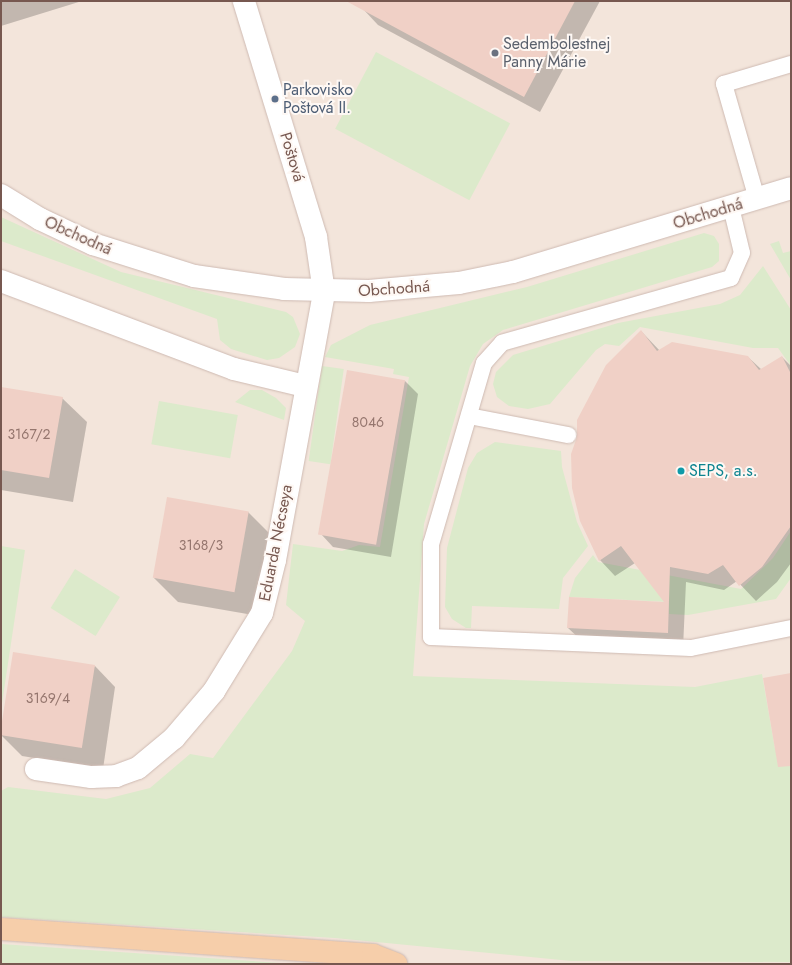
<!DOCTYPE html>
<meta charset="utf-8">
<style>
body{margin:0}
#map{position:relative;width:792px;height:965px;overflow:hidden;background:#fcf4ed;font-family:Jost,sans-serif}
div>[style]{position:absolute}
.residential>*{inset:0;background:#f3e5db;transform-origin:0 0}
.green>*{inset:0;background:#dceacb;transform-origin:0 0}
.shadow>*{inset:0;background:#0003}
.building>*{inset:0;background:#f0d0c6;transform-origin:0 0}
.roads{filter:drop-shadow(0 0 1px #cebab2) drop-shadow(0 0 1px #cebab2)}
.lane>*{height:16px;margin:-8px;padding:0 8px;transform-origin:8px;border-radius:8px;background:#fff}
.street>*{height:22px;margin:-11px;padding:0 11px;transform-origin:11px;border-radius:11px;background:#fff}
.primary>*{height:22px;margin:-11px;padding:0 11px;transform-origin:11px;border-radius:11px;background:#f6ceaa}
.dots>*{width:11px;height:11px;translate:-50% -50%;box-sizing:border-box;border:2px solid #fef8f4;border-radius:50%}
span{translate:-50% -50%;white-space:nowrap;text-align:center;line-height:1.15;-webkit-text-stroke:4px #fef8f4;paint-order:stroke}
.number-label{font-size:14px;color:#95766e}
.number-label span{-webkit-text-stroke-width:0}
.worship-label{font-size:16px;color:#5b616d}
.left{translate:0 -50%;text-align:left}
.service-label{font-size:16px;color:#4e5e75}
.street-label{font-size:16px;color:#775850}
.culture-label{font-size:16px;color:#0d838f}
.frame{position:absolute;inset:0;border:2px solid #775850;pointer-events:none}
</style>
<div id="map">
<div class="residential">
<i style="left:1px;top:1px;width:790px;height:963px"></i>
</div>
<div class="green">
<i style="left:376px;top:52px;width:152px;height:87px;rotate:28deg"></i>
<i style="clip-path:polygon(1px 217px,121px 272px,286px 312px,293px 317px,300px 334px,295px 347px,279px 358px,267px 360px,231px 349px,220px 340px,217px 319px,1px 241px)"></i>
<i style="clip-path:polygon(704px 233px,714px 236px,719px 244px,719px 261px,712px 267px,503px 330px,483px 344px,470px 366px,424px 524px,413px 676px,695px 687px,762px 674px,775px 749px,791px 748px,791px 962px,571px 961px,335px 938px,1px 917px,1px 791px,8px 787px,106px 799px,150px 788px,190px 754px,213px 758px,292px 651px,305px 621px,286px 605px,293px 544px,342px 551px,359px 545px,380px 547px,409px 377px,393px 374px,394px 369px,325px 357px,331px 345px,370px 325px,527px 287px)"></i>
<i style="clip-path:polygon(779px 241px,783px 253px,791px 251px,791px 280px,770px 244px)"></i>
<i style="clip-path:polygon(763px 266px,791px 310px,791px 366px,778px 348px,753px 348px,640px 327px,619px 346px,605px 344px,596px 350px,550px 404px,528px 409px,509px 406px,497px 397px,493px 384px,496px 372px,513px 355px,618px 323px,720px 304px,740px 295px)"></i>
<i style="left:322px;top:366px;width:22px;height:96px;rotate:8deg"></i>
<i style="clip-path:polygon(250px 390px,262px 390px,276px 398px,286px 408px,284px 420px,235px 402px)"></i>
<i style="left:159px;top:401px;width:80px;height:44px;rotate:10deg"></i>
<i style="clip-path:polygon(495px 442px,561px 451px,562px 467px,577px 522px,588px 546px,563px 578px,559px 609px,472px 606px,471px 628px,466px 628px,452px 619px,445px 607px,447px 548px,468px 468px,477px 453px)"></i>
<i style="clip-path:polygon(791px 531px,791px 578px,776px 599px,688px 615px,669px 614px,669px 602px,569px 597px,575px 578px,593px 555px,598px 562px,741px 589px,773px 558px)"></i>
<i style="clip-path:polygon(1px 546px,25px 550px,1px 710px)"></i>
<i style="left:75px;top:569px;width:53px;height:46px;rotate:32deg"></i>
<i style="clip-path:polygon(1px 944px,295px 964px,1px 964px)"></i>
</div>
<div class="shadow">
<i style="clip-path:polygon(1px 1px,82px 1px,1px 26px)"></i>
<i style="clip-path:polygon(389px 1px,600px 1px,540px 112px,378px 25px,363px 9px)"></i>
<i style="clip-path:polygon(641px 331px,660px 351px,748px 357px,762px 370px,782px 357px,791px 366px,791px 563px,777px 582px,756px 601px,737px 581px,724px 590px,686px 582px,683px 648px,584px 643px,568px 628px,666px 603px,635px 563px,615px 576px,600px 560px)"></i>
<i style="clip-path:polygon(348px 371px,405px 381px,418px 394px,391px 557px,333px 547px,321px 534px)"></i>
<i style="clip-path:polygon(1px 388px,62px 398px,87px 422px,73px 502px,1px 490px)"></i>
<i style="clip-path:polygon(248px 512px,273px 537px,259px 616px,178px 602px,154px 578px)"></i>
<i style="clip-path:polygon(95px 666px,115px 687px,103px 769px,22px 756px,1px 735px)"></i>
</div>
<div class="building">
<i style="clip-path:polygon(346px 1px,575px 1px,524px 97px)"></i>
<i style="clip-path:polygon(641px 330px,657px 351px,672px 342px,748px 356px,759px 370px,782px 356px,791px 374px,791px 526px,762px 567px,739px 586px,723px 565px,708px 574px,670px 567px,668px 633px,567px 628px,569px 597px,664px 602px,621px 546px,599px 561px,580px 521px,572px 488px,571px 454px,577px 437px,577px 420px,606px 365px)"></i>
<i style="left:347px;top:370px;width:59px;height:167px;rotate:10deg"></i>
<i style="clip-path:polygon(1px 387px,63px 397px,49px 478px,1px 470px)"></i>
<i style="left:167px;top:497px;width:83px;height:82px;rotate:10deg"></i>
<i style="left:13px;top:652px;width:83px;height:84px;rotate:9deg"></i>
<i style="clip-path:polygon(791px 673px,791px 766px,778px 767px,763px 678px)"></i>
</div>
<div class="roads">
<div class="lane">
<i style="left:757px;top:199px;width:120px;rotate:-106deg"></i>
<i style="left:724px;top:84px;width:70px;rotate:-16.6deg"></i>
<i style="left:731px;top:207px;width:47px;rotate:76.6deg"></i>
<i style="left:742px;top:253px;width:27px;rotate:114deg"></i>
<i style="left:731px;top:278px;width:238px;rotate:164.2deg"></i>
<i style="left:502px;top:343px;width:27px;rotate:132deg"></i>
<i style="left:484px;top:363px;width:189px;rotate:106.3deg"></i>
<i style="left:431px;top:544px;width:93px;rotate:90deg"></i>
<i style="left:431px;top:637px;width:260px;rotate:2.4deg"></i>
<i style="left:691px;top:648px;width:102px;rotate:-11.3deg"></i>
<i style="left:469px;top:416px;width:101px;rotate:10.9deg"></i>
</div>
<div class="street">
<i style="left:1px;top:195px;width:46px;rotate:31.6deg"></i>
<i style="left:40px;top:219px;width:59px;rotate:25.3deg"></i>
<i style="left:93px;top:244px;width:106px;rotate:17.6deg"></i>
<i style="left:194px;top:276px;width:91px;rotate:8.2deg"></i>
<i style="left:284px;top:289px;width:85px;rotate:1.3deg"></i>
<i style="left:369px;top:291px;width:90px;rotate:-5.1deg"></i>
<i style="left:459px;top:283px;width:55px;rotate:-11.5deg"></i>
<i style="left:513px;top:272px;width:290px;rotate:-16.8deg"></i>
<i style="left:1px;top:281px;width:249px;rotate:20.7deg"></i>
<i style="left:234px;top:369px;width:73px;rotate:13.5deg"></i>
<i style="left:36px;top:769px;width:56px;rotate:8.3deg"></i>
<i style="left:91px;top:777px;width:25px;rotate:-2deg"></i>
<i style="left:116px;top:776px;width:23px;rotate:-20deg"></i>
<i style="left:138px;top:768px;width:47px;rotate:-39.8deg"></i>
<i style="left:174px;top:738px;width:62px;rotate:-49.6deg"></i>
<i style="left:214px;top:691px;width:92px;rotate:-58.4deg"></i>
<i style="left:262px;top:613px;width:55px;rotate:-76.2deg"></i>
<i style="left:275px;top:560px;width:272px;rotate:-79.6deg"></i>
<i style="left:324px;top:292px;width:56px;rotate:-98.3deg"></i>
<i style="left:316px;top:237px;width:247px;rotate:-107deg"></i>
</div>
<div class="primary">
<i style="left:1px;top:929px;width:373px;rotate:4deg"></i>
<i style="left:373px;top:955px;width:25px;rotate:21deg"></i>
</div>
</div>
<div class="dots">
<i style="left:495px;top:53px;background:#6b7280"></i>
<i style="left:275px;top:99px;background:#5c6f8a"></i>
<i style="left:681px;top:471px;background:#0f9aa8"></i>
</div>
<div class="number-label">
<span style="left:368px;top:422px">8046</span>
<span style="left:29px;top:434px">3167/2</span>
<span style="left:201px;top:545px">3168/3</span>
<span style="left:48px;top:698px">3169/4</span>
</div>
<div class="worship-label">
<span class="left" style="left:503px;top:53px">Sedembolestnej<br>Panny Márie</span>
</div>
<div class="service-label">
<span class="left" style="left:283px;top:99px">Parkovisko<br>Poštová II.</span>
</div>
<div class="street-label">
<span style="left:292px;top:157px;rotate:73deg">Poštová</span>
<span style="left:708px;top:214px;rotate:-17deg">Obchodná</span>
<span style="left:78px;top:236px;rotate:24deg">Obchodná</span>
<span style="left:394px;top:289px;rotate:-4deg">Obchodná</span>
<span style="left:276px;top:543px;rotate:-79deg">Eduarda Nécseya</span>
</div>
<div class="culture-label">
<span class="left" style="left:689px;top:471px">SEPS, a.s.</span>
</div>
<div class="frame"></div>
</div>
